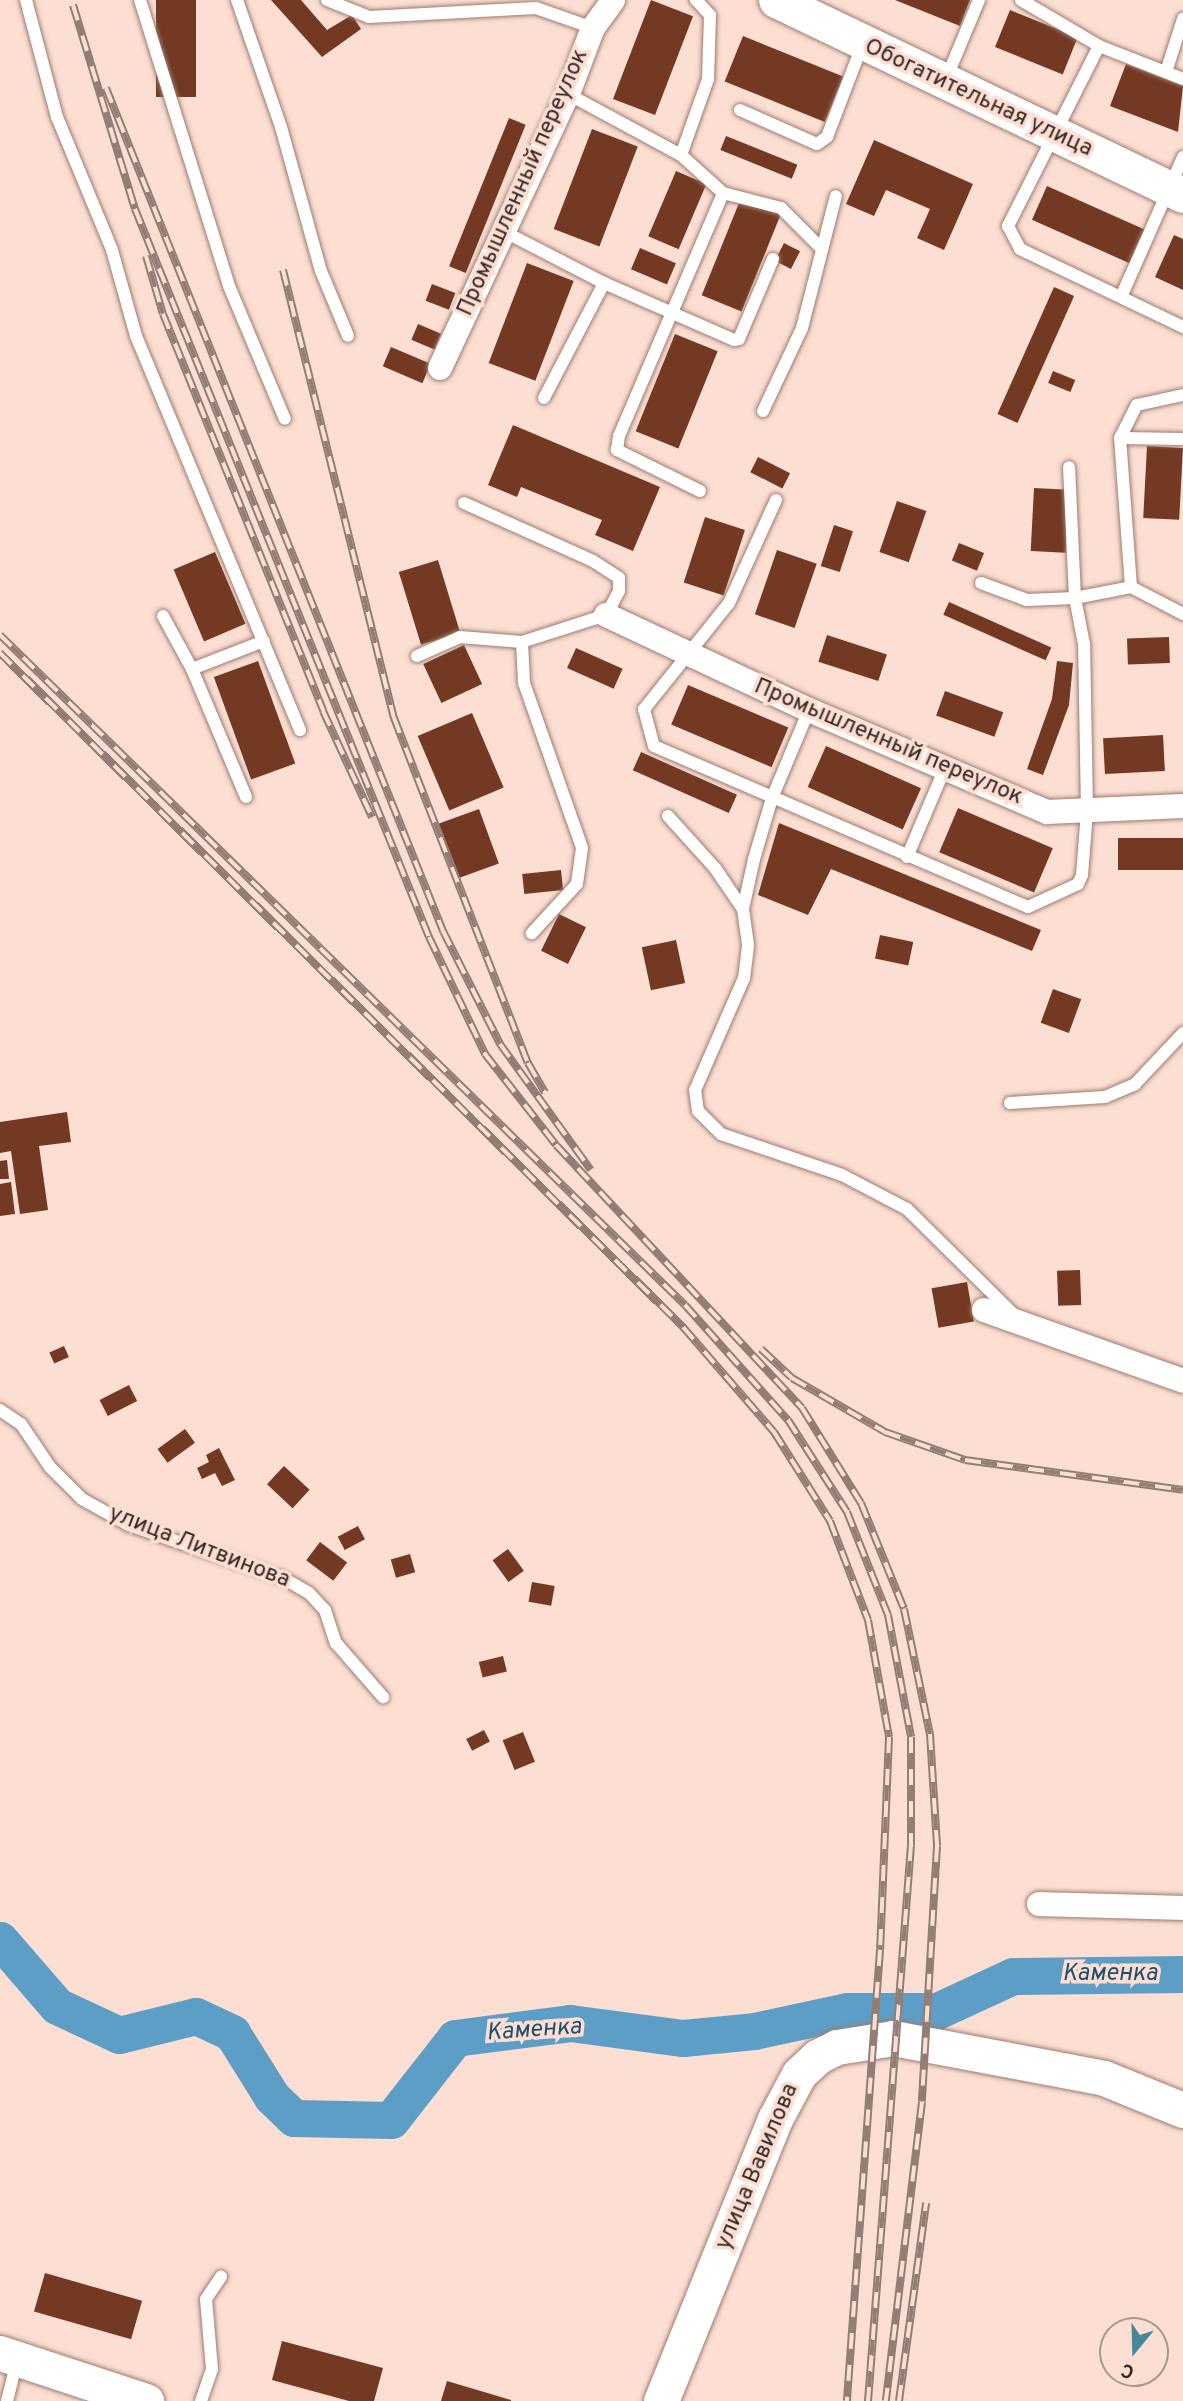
<!DOCTYPE html>
<meta charset="utf-8">
<style>
body{margin:0}
#map{position:relative;width:1183px;height:2401px;overflow:hidden;background:#fcded3;font-family:Overpass,sans-serif}
div>[style]{position:absolute}
.river>*{height:37px;margin:-18.5px;padding:0 18.5px;transform-origin:18.5px;border-radius:18.5px;background:#5d9ec6}
.building>*{inset:0;background:#733922;transform-origin:0 0}
.roads{filter:drop-shadow(0 0 2px #9e7c6f) drop-shadow(0 0 2px #9e7c6f)}
.lane>*{height:12px;margin:-6px;padding:0 6px;transform-origin:6px;border-radius:6px;background:#fff}
.street>*{height:24px;margin:-12px;padding:0 12px;transform-origin:12px;border-radius:12px;background:#fff}
.secondary>*{height:35px;margin:-17.5px;padding:0 17.5px;transform-origin:17.5px;border-radius:17.5px;background:#fff}
.rail>*{height:8px;margin-top:-4px;transform-origin:0;background:repeating-linear-gradient(90deg,#fcded3 0 16px,#937e76 0 32px);box-sizing:border-box;border-block:2px solid #937e76}
span{translate:-50% -50%;white-space:nowrap;text-align:center;line-height:1.15;-webkit-text-stroke:7px #fcded3;paint-order:stroke}
.street-label{font-size:23px;color:#372924}
.water-label{font-size:24px;color:#1f516e;font-style:italic}
.north{position:absolute;left:1099px;top:2317px;width:70px;height:70px;box-sizing:border-box;background:#fcded3;border:2px solid #ad968d;border-radius:50%;rotate:199deg;font-size:19px;font-weight:700;line-height:28px;text-align:center;color:#372924}
.north::after{content:'';display:block;margin:auto;width:24px;height:32px;background:#468999;clip-path:polygon(50% 0,100% 100%,50% 72%,0 100%)}
</style>
<div id="map">
<div class="river">
<i style="left:0;top:1940px;width:87px;rotate:49.2deg"></i>
<i style="left:57px;top:2006px;width:68px;rotate:25.1deg"></i>
<i style="left:119px;top:2035px;width:79px;rotate:-13.9deg"></i>
<i style="left:196px;top:2016px;width:40px;rotate:25deg"></i>
<i style="left:232px;top:2033px;width:75px;rotate:58deg"></i>
<i style="left:272px;top:2097px;width:30px;rotate:44deg"></i>
<i style="left:294px;top:2118px;width:97px;rotate:1.2deg"></i>
<i style="left:391px;top:2120px;width:104px;rotate:-52deg"></i>
<i style="left:455px;top:2038px;width:116px;rotate:-7.4deg"></i>
<i style="left:570px;top:2023px;width:114px;rotate:7.6deg"></i>
<i style="left:683px;top:2038px;width:71px;rotate:-5.6deg"></i>
<i style="left:754px;top:2031px;width:95px;rotate:-12.1deg"></i>
<i style="left:847px;top:2011px;width:90px"></i>
<i style="left:937px;top:2011px;width:84px;rotate:-24.7deg"></i>
<i style="left:1013px;top:1976px;width:170px;rotate:-0.7deg"></i>
</div>
<div class="building">
<i style="left:156px;top:0;width:40px;height:97px"></i>
<i style="clip-path:polygon(271px 0,301px 0,327px 30px,352px 15px,361px 29px,322px 57px)"></i>
<i style="left:651px;top:0;width:45px;height:106px;rotate:21deg"></i>
<i style="clip-path:polygon(895px 0,970px 0,960px 26px)"></i>
<i style="left:1010px;top:10px;width:73px;height:40px;rotate:22deg"></i>
<i style="left:743px;top:36px;width:108px;height:49px;rotate:22deg"></i>
<i style="clip-path:polygon(1126px 64px,1183px 86px,1178px 132px,1110px 106px)"></i>
<i style="left:509px;top:118px;width:18px;height:160px;rotate:22deg"></i>
<i style="left:592px;top:129px;width:49px;height:107px;rotate:21deg"></i>
<i style="left:726px;top:136px;width:77px;height:15px;rotate:22deg"></i>
<i style="clip-path:polygon(874px 140px,973px 184px,944px 250px,917px 238px,930px 209px,886px 190px,874px 216px,846px 204px)"></i>
<i style="left:676px;top:171px;width:33px;height:71px;rotate:23deg"></i>
<i style="left:1047px;top:186px;width:108px;height:37px;rotate:24deg"></i>
<i style="left:741px;top:198px;width:43px;height:105px;rotate:22deg"></i>
<i style="clip-path:polygon(1174px 235px,1183px 239px,1183px 290px,1155px 277px)"></i>
<i style="left:784px;top:243px;width:18px;height:20px;rotate:27deg"></i>
<i style="left:640px;top:248px;width:39px;height:23px;rotate:23deg"></i>
<i style="left:527px;top:263px;width:50px;height:107px;rotate:21deg"></i>
<i style="left:432px;top:284px;width:25px;height:18px;rotate:21deg"></i>
<i style="left:1054px;top:287px;width:22px;height:139px;rotate:24deg"></i>
<i style="left:418px;top:324px;width:25px;height:17px;rotate:23deg"></i>
<i style="left:675px;top:334px;width:46px;height:105px;rotate:22deg"></i>
<i style="left:391px;top:347px;width:43px;height:21px;rotate:23deg"></i>
<i style="left:1053px;top:371px;width:24px;height:13px;rotate:22deg"></i>
<i style="clip-path:polygon(513px 425px,660px 487px,633px 551px,595px 535px,602px 520px,521px 487px,517px 497px,488px 485px)"></i>
<i style="left:1147px;top:446px;width:36px;height:72px;rotate:3deg"></i>
<i style="left:758px;top:457px;width:36px;height:17px;rotate:27deg"></i>
<i style="left:1034px;top:488px;width:35px;height:63px;rotate:3deg"></i>
<i style="left:897px;top:501px;width:31px;height:54px;rotate:19deg"></i>
<i style="left:705px;top:517px;width:42px;height:69px;rotate:18deg"></i>
<i style="left:834px;top:525px;width:20px;height:43px;rotate:18deg"></i>
<i style="left:959px;top:543px;width:27px;height:19px;rotate:22deg"></i>
<i style="left:777px;top:550px;width:42px;height:68px;rotate:19deg"></i>
<i style="left:215px;top:552px;width:78px;height:45px;rotate:67deg"></i>
<i style="left:438px;top:560px;width:76px;height:41px;rotate:73deg"></i>
<i style="left:949px;top:602px;width:112px;height:14px;rotate:24deg"></i>
<i style="left:827px;top:635px;width:63px;height:28px;rotate:18deg"></i>
<i style="left:1169px;top:637px;width:26px;height:42px;rotate:88deg"></i>
<i style="left:464px;top:645px;width:43px;height:45px;rotate:65deg"></i>
<i style="left:576px;top:648px;width:51px;height:22px;rotate:24deg"></i>
<i style="left:258px;top:661px;width:109px;height:47px;rotate:70deg"></i>
<i style="clip-path:polygon(1057px 661px,1073px 663px,1069px 705px,1043px 775px,1027px 769px,1052px 699px)"></i>
<i style="left:688px;top:685px;width:109px;height:43px;rotate:23deg"></i>
<i style="left:945px;top:691px;width:62px;height:26px;rotate:20deg"></i>
<i style="left:472px;top:713px;width:81px;height:59px;rotate:67deg"></i>
<i style="left:1163px;top:735px;width:36px;height:60px;rotate:87deg"></i>
<i style="left:826px;top:746px;width:104px;height:45px;rotate:24deg"></i>
<i style="left:641px;top:752px;width:105px;height:20px;rotate:24deg"></i>
<i style="left:958px;top:808px;width:103px;height:48px;rotate:23deg"></i>
<i style="left:479px;top:809px;width:58px;height:44px;rotate:70deg"></i>
<i style="clip-path:polygon(779px 823px,1041px 930px,1032px 951px,831px 869px,808px 915px,758px 895px)"></i>
<i style="left:1183px;top:838px;width:32px;height:65px;rotate:90deg"></i>
<i style="left:561px;top:870px;width:20px;height:39px;rotate:84deg"></i>
<i style="left:559px;top:914px;width:30px;height:41px;rotate:26deg"></i>
<i style="left:880px;top:935px;width:34px;height:24px;rotate:12deg"></i>
<i style="left:676px;top:940px;width:44px;height:35px;rotate:78deg"></i>
<i style="left:1053px;top:989px;width:30px;height:36px;rotate:20deg"></i>
<i style="clip-path:polygon(67px 1112px,71px 1142px,39px 1146px,48px 1210px,20px 1214px,11px 1151px,0 1153px,0 1122px)"></i>
<i style="clip-path:polygon(7px 1160px,9px 1179px,0 1179px,0 1161px)"></i>
<i style="clip-path:polygon(11px 1182px,15px 1214px,0 1216px,0 1184px)"></i>
<i style="left:1080px;top:1270px;width:35px;height:23px;rotate:88deg"></i>
<i style="left:967px;top:1282px;width:40px;height:36px;rotate:80deg"></i>
<i style="left:64px;top:1346px;width:12px;height:16px;rotate:66deg"></i>
<i style="left:129px;top:1385px;width:18px;height:33px;rotate:63deg"></i>
<i style="left:185px;top:1429px;width:17px;height:34px;rotate:54deg"></i>
<i style="clip-path:polygon(219px 1448px,235px 1480px,222px 1486px,215px 1473px,202px 1479px,197px 1468px,209px 1462px,206px 1455px)"></i>
<i style="left:284px;top:1466px;width:35px;height:25px;rotate:43deg"></i>
<i style="left:358px;top:1526px;width:15px;height:23px;rotate:62deg"></i>
<i style="left:320px;top:1542px;width:34px;height:23px;rotate:37deg"></i>
<i style="left:508px;top:1549px;width:27px;height:19px;rotate:54deg"></i>
<i style="left:410px;top:1554px;width:19px;height:20px;rotate:74deg"></i>
<i style="left:532px;top:1582px;width:23px;height:20px;rotate:10deg"></i>
<i style="left:503px;top:1656px;width:16px;height:25px;rotate:76deg"></i>
<i style="left:484px;top:1730px;width:13px;height:20px;rotate:63deg"></i>
<i style="left:523px;top:1732px;width:32px;height:22px;rotate:68deg"></i>
<i style="left:45px;top:2273px;width:101px;height:40px;rotate:16deg"></i>
<i style="clip-path:polygon(282px 2341px,383px 2368px,374px 2401px,349px 2401px,272px 2380px)"></i>
<i style="clip-path:polygon(447px 2381px,511px 2400px,511px 2401px,441px 2401px)"></i>
</div>
<div class="roads">
<div class="lane">
<i style="left:26px;top:0;width:121px;rotate:75.2deg"></i>
<i style="left:57px;top:117px;width:144px;rotate:67.5deg"></i>
<i style="left:112px;top:250px;width:89px;rotate:74.4deg"></i>
<i style="left:136px;top:336px;width:427px;rotate:67.4deg"></i>
<i style="left:140px;top:0;width:300px;rotate:72.7deg"></i>
<i style="left:229px;top:286px;width:144px;rotate:67.2deg"></i>
<i style="left:237px;top:0;width:134px;rotate:70.9deg"></i>
<i style="left:281px;top:127px;width:149px;rotate:74.5deg"></i>
<i style="left:321px;top:271px;width:70px;rotate:67.4deg"></i>
<i style="left:327px;top:0;width:45px;rotate:22deg"></i>
<i style="left:369px;top:17px;width:167px;rotate:-3.1deg"></i>
<i style="left:536px;top:8px;width:60px;rotate:19.3deg"></i>
<i style="left:1021px;top:0;width:91px;rotate:30.5deg"></i>
<i style="left:1099px;top:46px;width:90px;rotate:21.4deg"></i>
<i style="left:1099px;top:46px;width:202px;rotate:116.8deg"></i>
<i style="left:1008px;top:226px;width:26px;rotate:62deg"></i>
<i style="left:1020px;top:249px;width:181px;rotate:25.6deg"></i>
<i style="left:1166px;top:72px;width:56px;rotate:-72.2deg"></i>
<i style="left:946px;top:79px;width:86px;rotate:-67.3deg"></i>
<i style="left:568px;top:94px;width:128px;rotate:28.4deg"></i>
<i style="left:681px;top:155px;width:57px;rotate:42.1deg"></i>
<i style="left:723px;top:193px;width:60px;rotate:14.5deg"></i>
<i style="left:781px;top:208px;width:55px;rotate:45deg"></i>
<i style="left:740px;top:110px;width:84px;rotate:23.8deg"></i>
<i style="left:817px;top:144px;width:12px;rotate:-35deg"></i>
<i style="left:827px;top:137px;width:97px;rotate:-69deg"></i>
<i style="left:681px;top:155px;width:81px;rotate:-70.4deg"></i>
<i style="left:708px;top:79px;width:64px;rotate:-88.2deg"></i>
<i style="left:710px;top:15px;width:21px;rotate:-133deg"></i>
<i style="left:505px;top:232px;width:111px;rotate:27.3deg"></i>
<i style="left:604px;top:283px;width:142px;rotate:23.7deg"></i>
<i style="left:734px;top:340px;width:5px;rotate:-11deg"></i>
<i style="left:739px;top:339px;width:87px;rotate:-67deg"></i>
<i style="left:1121px;top:297px;width:153px;rotate:-66.1deg"></i>
<i style="left:544px;top:398px;width:130px;rotate:-62.4deg"></i>
<i style="left:763px;top:411px;width:92px;rotate:-64.8deg"></i>
<i style="left:802px;top:328px;width:136px;rotate:-75.6deg"></i>
<i style="left:1120px;top:438px;width:37px;rotate:-63deg"></i>
<i style="left:1137px;top:405px;width:47px;rotate:-12.3deg"></i>
<i style="left:700px;top:491px;width:93px;rotate:-153.7deg"></i>
<i style="left:617px;top:450px;width:14px;rotate:-82deg"></i>
<i style="left:619px;top:436px;width:264px;rotate:-66.8deg"></i>
<i style="left:776px;top:500px;width:113px;rotate:114.5deg"></i>
<i style="left:729px;top:603px;width:136px;rotate:128.7deg"></i>
<i style="left:644px;top:709px;width:38px;rotate:75deg"></i>
<i style="left:654px;top:746px;width:407px;rotate:23.3deg"></i>
<i style="left:1028px;top:907px;width:55px;rotate:-24.7deg"></i>
<i style="left:1078px;top:884px;width:10px;rotate:-66deg"></i>
<i style="left:1082px;top:875px;width:64px;rotate:-85.5deg"></i>
<i style="left:1087px;top:811px;width:167px;rotate:-91deg"></i>
<i style="left:1084px;top:644px;width:47px;rotate:-101.1deg"></i>
<i style="left:1075px;top:598px;width:57px;rotate:-11.1deg"></i>
<i style="left:1131px;top:587px;width:59px;rotate:27.4deg"></i>
<i style="left:464px;top:503px;width:141px;rotate:24.2deg"></i>
<i style="left:593px;top:561px;width:31px;rotate:33deg"></i>
<i style="left:619px;top:578px;width:13px;rotate:90deg"></i>
<i style="left:619px;top:591px;width:27px;rotate:118deg"></i>
<i style="left:606px;top:615px;width:88px;rotate:162.2deg"></i>
<i style="left:522px;top:642px;width:41px;rotate:87.2deg"></i>
<i style="left:524px;top:683px;width:175px;rotate:70.6deg"></i>
<i style="left:582px;top:848px;width:36px;rotate:98deg"></i>
<i style="left:577px;top:884px;width:67px;rotate:132.6deg"></i>
<i style="left:981px;top:583px;width:49px;rotate:20.3deg"></i>
<i style="left:1027px;top:600px;width:48px;rotate:-2.4deg"></i>
<i style="left:1075px;top:598px;width:131px;rotate:-92.6deg"></i>
<i style="left:1131px;top:587px;width:149px;rotate:-94.2deg"></i>
<i style="left:1120px;top:438px;width:63px;rotate:0.9deg"></i>
<i style="left:163px;top:616px;width:60px;rotate:61.3deg"></i>
<i style="left:192px;top:669px;width:139px;rotate:67.1deg"></i>
<i style="left:417px;top:656px;width:47px;rotate:-23.8deg"></i>
<i style="left:460px;top:637px;width:62px;rotate:4.6deg"></i>
<i style="left:192px;top:669px;width:77px;rotate:-21.3deg"></i>
<i style="left:809px;top:710px;width:95px;rotate:112.8deg"></i>
<i style="left:772px;top:798px;width:64px;rotate:106.4deg"></i>
<i style="left:754px;top:859px;width:51px;rotate:102.4deg"></i>
<i style="left:743px;top:909px;width:37px;rotate:82deg"></i>
<i style="left:748px;top:946px;width:32px;rotate:97deg"></i>
<i style="left:744px;top:978px;width:122px;rotate:113.6deg"></i>
<i style="left:695px;top:1090px;width:21px;rotate:82deg"></i>
<i style="left:698px;top:1111px;width:33px;rotate:45deg"></i>
<i style="left:721px;top:1134px;width:128px;rotate:18.7deg"></i>
<i style="left:842px;top:1175px;width:73px;rotate:27.6deg"></i>
<i style="left:907px;top:1209px;width:148px;rotate:44.7deg"></i>
<i style="left:668px;top:816px;width:70px;rotate:47.9deg"></i>
<i style="left:715px;top:868px;width:50px;rotate:55.7deg"></i>
<i style="left:907px;top:857px;width:97px;rotate:-66.9deg"></i>
<i style="left:1010px;top:1103px;width:95px;rotate:-3.6deg"></i>
<i style="left:1105px;top:1097px;width:33px;rotate:-23deg"></i>
<i style="left:1135px;top:1084px;width:70px;rotate:-46.7deg"></i>
<i style="left:0;top:1410px;width:25px;rotate:34deg"></i>
<i style="left:21px;top:1424px;width:52px;rotate:56deg"></i>
<i style="left:50px;top:1467px;width:45px;rotate:45deg"></i>
<i style="left:82px;top:1499px;width:54px;rotate:29deg"></i>
<i style="left:129px;top:1525px;width:163px;rotate:19deg"></i>
<i style="left:283px;top:1578px;width:30px;rotate:30deg"></i>
<i style="left:309px;top:1593px;width:23px;rotate:47deg"></i>
<i style="left:325px;top:1610px;width:35px;rotate:72deg"></i>
<i style="left:336px;top:1643px;width:72px;rotate:49deg"></i>
<i style="left:7px;top:2401px;width:41px;rotate:-76deg"></i>
<i style="left:201px;top:2401px;width:34px;rotate:-71deg"></i>
<i style="left:212px;top:2369px;width:70px;rotate:-94.9deg"></i>
<i style="left:206px;top:2299px;width:27px;rotate:-56deg"></i>
</div>
<div class="street">
<i style="left:440px;top:368px;width:302px;rotate:-65deg"></i>
<i style="left:568px;top:94px;width:71px;rotate:-69.3deg"></i>
<i style="left:593px;top:28px;width:34px;rotate:-54deg"></i>
<i style="left:606px;top:615px;width:224px;rotate:25.1deg"></i>
<i style="left:809px;top:710px;width:259px;rotate:23.2deg"></i>
<i style="left:1047px;top:812px;width:136px;rotate:-2.5deg"></i>
<i style="left:984px;top:1310px;width:211px;rotate:19.6deg"></i>
<i style="left:1039px;top:1904px;width:144px;rotate:1.6deg"></i>
</div>
<div class="secondary">
<i style="left:776px;top:0;width:451px;rotate:25.6deg"></i>
<i style="left:0;top:2353px;width:154px;rotate:18.2deg"></i>
<i style="left:661px;top:2401px;width:304px;rotate:-68deg"></i>
<i style="left:775px;top:2119px;width:51px;rotate:-61.9deg"></i>
<i style="left:799px;top:2074px;width:25px;rotate:-43deg"></i>
<i style="left:817px;top:2057px;width:22px;rotate:-27deg"></i>
<i style="left:837px;top:2047px;width:57px;rotate:-9.1deg"></i>
<i style="left:893px;top:2038px;width:215px;rotate:10.7deg"></i>
<i style="left:1104px;top:2078px;width:85px;rotate:22.1deg"></i>
</div>
</div>
<div class="rail">
<i style="left:73px;top:5px;width:213px;rotate:73.1deg"></i>
<i style="left:135px;top:209px;width:785px;rotate:68.01deg"></i>
<i style="left:429px;top:937px;width:130px;rotate:64.4deg"></i>
<i style="left:485px;top:1054px;width:115px;rotate:52deg"></i>
<i style="left:556px;top:1145px;width:360px;rotate:46.9deg"></i>
<i style="left:802px;top:1408px;width:112px;rotate:58.2deg"></i>
<i style="left:861px;top:1503px;width:114px;rotate:67.9deg"></i>
<i style="left:904px;top:1609px;width:128px;rotate:78.3deg"></i>
<i style="left:930px;top:1734px;width:112px;rotate:86.4deg"></i>
<i style="left:937px;top:1846px;width:256px;rotate:93.4deg"></i>
<i style="left:922px;top:2102px;width:301px;rotate:96.9deg"></i>
<i style="left:106px;top:88px;width:908px;rotate:68.21deg"></i>
<i style="left:443px;top:931px;width:127px;rotate:63.2deg"></i>
<i style="left:500px;top:1044px;width:155px;rotate:54.2deg"></i>
<i style="left:146px;top:256px;width:60px;rotate:73.7deg"></i>
<i style="left:163px;top:314px;width:428px;rotate:68deg"></i>
<i style="left:323px;top:711px;width:117px;rotate:65.2deg"></i>
<i style="left:283px;top:270px;width:462px;rotate:76.1deg"></i>
<i style="left:394px;top:718px;width:370px;rotate:68.8deg"></i>
<i style="left:528px;top:1063px;width:34px;rotate:60deg"></i>
<i style="left:0;top:635px;width:958px;rotate:44.37deg"></i>
<i style="left:685px;top:1305px;width:154px;rotate:48.2deg"></i>
<i style="left:788px;top:1420px;width:109px;rotate:57.3deg"></i>
<i style="left:847px;top:1512px;width:111px;rotate:68.3deg"></i>
<i style="left:888px;top:1615px;width:124px;rotate:79.3deg"></i>
<i style="left:911px;top:1737px;width:108px;rotate:90deg"></i>
<i style="left:911px;top:1845px;width:558px;rotate:94.42deg"></i>
<i style="left:0;top:653px;width:960px;rotate:44.62deg"></i>
<i style="left:683px;top:1327px;width:139px;rotate:49.1deg"></i>
<i style="left:774px;top:1432px;width:105px;rotate:57.8deg"></i>
<i style="left:830px;top:1521px;width:106px;rotate:69deg"></i>
<i style="left:868px;top:1620px;width:119px;rotate:79.8deg"></i>
<i style="left:889px;top:1737px;width:213px;rotate:92.4deg"></i>
<i style="left:880px;top:1950px;width:452px;rotate:94.2deg"></i>
<i style="left:761px;top:1349px;width:42px;rotate:43.1deg"></i>
<i style="left:792px;top:1378px;width:108px;rotate:30.1deg"></i>
<i style="left:885px;top:1432px;width:85px;rotate:19.3deg"></i>
<i style="left:965px;top:1460px;width:220px;rotate:7.8deg"></i>
<i style="left:899px;top:2401px;width:200px;rotate:-82.2deg"></i>
</div>
<div class="street-label">
<span style="left:978px;top:99px;rotate:25deg">Обогатительная улица</span>
<span style="left:524px;top:183px;rotate:-66deg">Промышленный переулок</span>
<span style="left:888px;top:743px;rotate:23deg">Промышленный переулок</span>
<span style="left:199px;top:1548px;rotate:21deg">улица Литвинова</span>
<span style="left:758px;top:2167px;rotate:-67deg">улица Вавилова</span>
</div>
<div class="water-label">
<span style="left:1110px;top:1975px">Каменка</span>
<span style="left:534px;top:2031px;rotate:-4deg">Каменка</span>
</div>
<div class="north">С</div>
</div>
